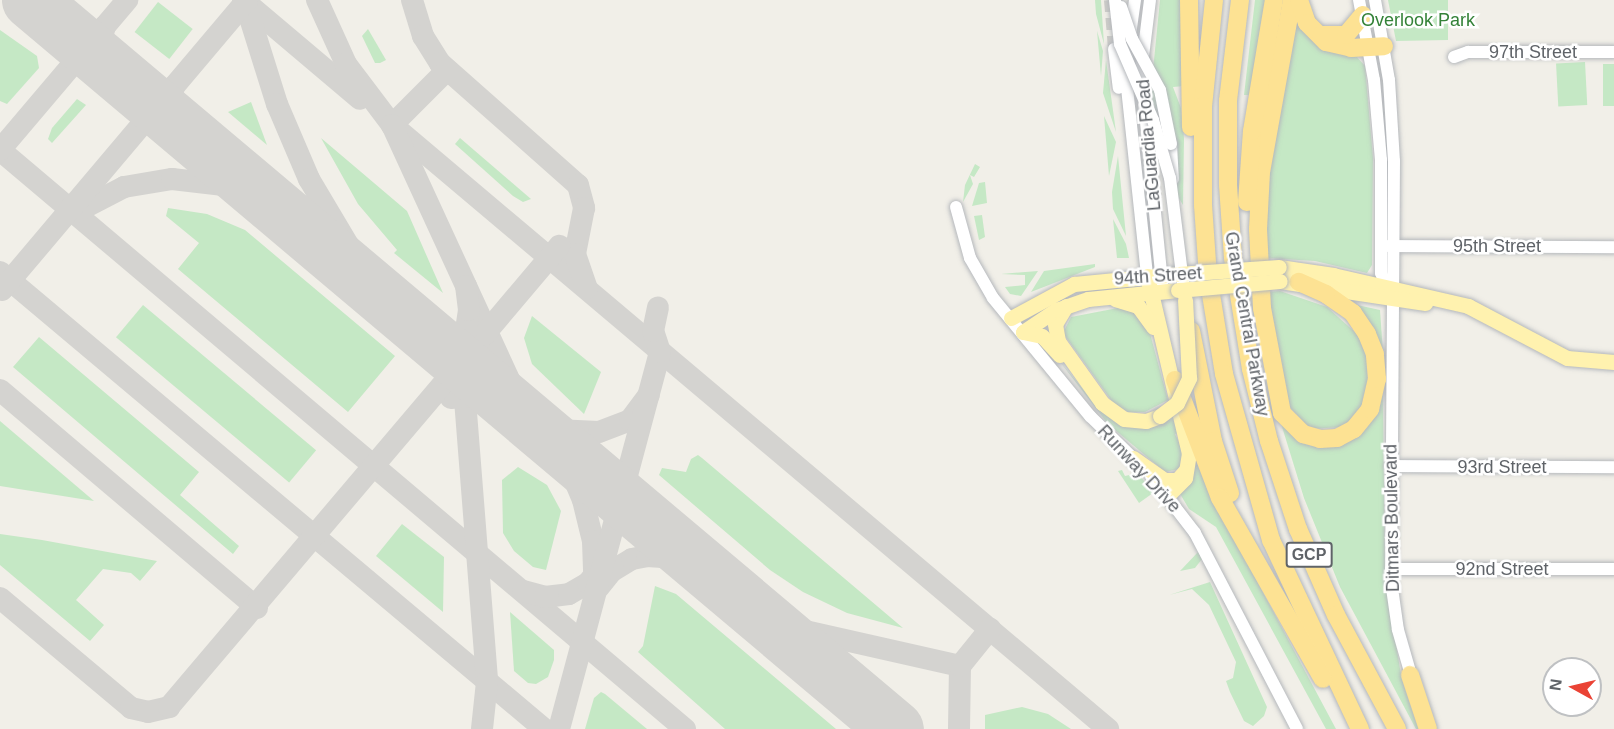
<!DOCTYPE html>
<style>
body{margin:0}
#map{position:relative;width:1614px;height:729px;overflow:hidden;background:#f1efe8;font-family:Arial,sans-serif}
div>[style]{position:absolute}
.green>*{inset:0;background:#c5e8c5;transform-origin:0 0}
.taxiway>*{height:22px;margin:-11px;padding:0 11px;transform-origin:11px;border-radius:11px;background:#d4d3d0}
.runway>*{height:57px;margin:-28.5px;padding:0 28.5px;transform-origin:28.5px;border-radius:28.5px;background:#d4d3d0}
.minor-tunnel>*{height:12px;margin-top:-6px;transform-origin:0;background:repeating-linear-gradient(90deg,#ccccc8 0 12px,transparent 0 18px)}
.roads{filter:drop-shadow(0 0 2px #b5b8bc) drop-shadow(0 0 2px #b5b8bc)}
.minor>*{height:12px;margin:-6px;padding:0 6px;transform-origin:6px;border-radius:6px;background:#fff}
.major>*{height:15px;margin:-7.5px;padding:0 7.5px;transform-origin:7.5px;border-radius:7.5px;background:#fff2af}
.highway>*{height:18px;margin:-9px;padding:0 9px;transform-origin:9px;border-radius:9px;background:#fde293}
.bridges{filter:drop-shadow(0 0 2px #b5b8bc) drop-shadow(0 0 2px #b5b8bc)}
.minor-bridge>*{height:12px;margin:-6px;padding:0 6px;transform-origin:6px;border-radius:6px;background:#fff}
.major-bridge>*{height:15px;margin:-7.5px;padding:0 7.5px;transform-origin:7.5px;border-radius:7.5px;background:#fff2af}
span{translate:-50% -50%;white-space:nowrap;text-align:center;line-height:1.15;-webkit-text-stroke:5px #fff;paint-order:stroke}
.shield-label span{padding:2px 4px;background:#fff;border:2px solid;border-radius:4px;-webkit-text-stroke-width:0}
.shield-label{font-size:16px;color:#5f6368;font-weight:700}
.park-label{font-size:18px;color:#348238}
.street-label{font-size:18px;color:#5f6368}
.north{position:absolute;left:1542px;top:657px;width:60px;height:60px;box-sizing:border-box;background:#fff;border:2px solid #bfc1c3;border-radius:50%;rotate:278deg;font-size:16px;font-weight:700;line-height:24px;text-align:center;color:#5f6368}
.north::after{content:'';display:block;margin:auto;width:21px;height:27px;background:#ea4335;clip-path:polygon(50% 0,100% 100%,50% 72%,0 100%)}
</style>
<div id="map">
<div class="green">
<i style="clip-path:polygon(1095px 0,1101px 0,1104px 44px,1096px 14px)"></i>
<i style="clip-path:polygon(1160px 0,1184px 0,1184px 86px,1173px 87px,1181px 108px,1184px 138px,1183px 205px,1156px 160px,1151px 90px)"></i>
<i style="clip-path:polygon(1255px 0,1270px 0,1252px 95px,1244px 95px)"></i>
<i style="clip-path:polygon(1388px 0,1448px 0,1448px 40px,1396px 41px)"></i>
<i style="left:158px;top:2px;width:44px;height:38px;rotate:38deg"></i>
<i style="clip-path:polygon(1293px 16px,1355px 55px,1365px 66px,1373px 158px,1372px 265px,1367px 273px,1315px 261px,1265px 258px,1265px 198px)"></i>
<i style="clip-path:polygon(368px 29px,386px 60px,380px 63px,375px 63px,362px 36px)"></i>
<i style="clip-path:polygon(0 30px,37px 56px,39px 68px,7px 104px,0 101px)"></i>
<i style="clip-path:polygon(1097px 31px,1103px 51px,1101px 76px)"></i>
<i style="clip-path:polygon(1106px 60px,1116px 132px,1103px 93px)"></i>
<i style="left:1585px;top:62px;width:43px;height:29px;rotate:87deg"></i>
<i style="left:1603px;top:64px;width:11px;height:42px"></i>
<i style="clip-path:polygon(77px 99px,86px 105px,52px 143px,48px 139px,52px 128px)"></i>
<i style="clip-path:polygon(251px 102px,267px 145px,228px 112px)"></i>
<i style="clip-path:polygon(1104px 116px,1116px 142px,1109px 176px)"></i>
<i style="clip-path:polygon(321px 138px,407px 211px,443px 293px,394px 253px,397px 250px,358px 204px)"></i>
<i style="clip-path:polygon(460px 138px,531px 199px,523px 202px,513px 196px,455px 144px)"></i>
<i style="clip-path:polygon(1118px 156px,1126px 236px,1113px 209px,1112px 192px)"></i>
<i style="clip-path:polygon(975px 164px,980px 167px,974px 177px,970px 175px,973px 184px,963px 202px,965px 185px)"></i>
<i style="clip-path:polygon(985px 182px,987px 203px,972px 206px,979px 183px)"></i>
<i style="clip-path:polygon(168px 208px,207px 214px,245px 230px,395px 356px,348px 412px,178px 269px,199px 243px,166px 216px)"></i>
<i style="clip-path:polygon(982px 215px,985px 237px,979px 240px,974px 216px)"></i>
<i style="clip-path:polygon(1113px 219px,1126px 244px,1129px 258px,1117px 258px)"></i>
<i style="clip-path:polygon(1095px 264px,1095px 267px,1031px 292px,1044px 271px)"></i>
<i style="clip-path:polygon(1038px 271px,1021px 296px,1010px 294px,1005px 287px,1025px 285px,1025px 275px,1001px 274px)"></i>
<i style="clip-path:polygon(1280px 291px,1327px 307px,1357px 334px,1367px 356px,1368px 388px,1359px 412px,1342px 427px,1310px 429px,1286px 403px,1268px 292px)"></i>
<i style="left:143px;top:305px;width:226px;height:42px;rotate:40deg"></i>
<i style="clip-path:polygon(1357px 305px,1380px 310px,1383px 353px)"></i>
<i style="clip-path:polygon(1123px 307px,1145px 315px,1168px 400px,1145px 412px,1128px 412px,1114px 404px,1063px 333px,1071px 317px)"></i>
<i style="clip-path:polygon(532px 316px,601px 372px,584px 414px,532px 364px,524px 338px)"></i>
<i style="clip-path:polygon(39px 337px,199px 472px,180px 495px,239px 546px,233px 554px,13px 367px)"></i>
<i style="clip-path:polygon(1058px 359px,1100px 410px,1120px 424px,1152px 427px,1174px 415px,1178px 433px,1175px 434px,1183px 451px,1179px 469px,1165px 472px,1108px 424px)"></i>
<i style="clip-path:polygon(1380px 396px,1383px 396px,1385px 577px,1401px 675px,1421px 729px,1416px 729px,1340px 587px,1304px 498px,1279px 417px,1327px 444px)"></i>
<i style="clip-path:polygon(0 421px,94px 501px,0 486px)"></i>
<i style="clip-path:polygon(698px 455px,702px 458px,903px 628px,847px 613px,803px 592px,770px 570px,659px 475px,662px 468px,686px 472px,691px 459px)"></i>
<i style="clip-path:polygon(1195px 457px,1251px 570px,1336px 729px,1326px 729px,1216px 527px,1189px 509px,1179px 492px,1190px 481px)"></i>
<i style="clip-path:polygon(518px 467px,547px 485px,561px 511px,546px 570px,533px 567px,514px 551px,503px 533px,502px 480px)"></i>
<i style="clip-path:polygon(1122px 470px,1125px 476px,1138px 473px,1153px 493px,1139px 503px,1118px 471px)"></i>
<i style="clip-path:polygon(402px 524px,444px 557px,443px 612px,376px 556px)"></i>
<i style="clip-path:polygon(0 534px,42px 540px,157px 561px,140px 581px,131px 573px,103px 569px,76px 600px,104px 625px,90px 641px,0 565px)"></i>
<i style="clip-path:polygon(1199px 551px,1202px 559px,1195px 568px,1180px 571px)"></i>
<i style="clip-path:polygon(1210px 582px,1267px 707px,1264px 716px,1253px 726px,1244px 721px,1230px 692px,1226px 681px,1233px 678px,1236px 662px,1209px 605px,1192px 589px,1169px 595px)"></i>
<i style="clip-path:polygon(655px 586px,676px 594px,836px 729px,725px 729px,638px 652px,643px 646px)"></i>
<i style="clip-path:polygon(510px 612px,554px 650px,554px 660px,548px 677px,536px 684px,528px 683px,514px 671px)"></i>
<i style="clip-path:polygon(601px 692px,605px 694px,647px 729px,585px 729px,594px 698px)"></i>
<i style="clip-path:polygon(1022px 707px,1048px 714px,1071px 729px,985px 729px,985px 715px)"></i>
</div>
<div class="taxiway">
<i style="left:243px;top:0;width:153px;rotate:40.2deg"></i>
<i style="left:317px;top:0;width:70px;rotate:65.6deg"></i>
<i style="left:346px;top:64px;width:76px;rotate:53deg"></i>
<i style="left:392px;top:125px;width:937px;rotate:40.15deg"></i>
<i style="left:412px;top:0;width:38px;rotate:73deg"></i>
<i style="left:423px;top:36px;width:32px;rotate:58deg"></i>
<i style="left:440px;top:63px;width:184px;rotate:41.5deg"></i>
<i style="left:578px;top:185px;width:24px;rotate:75deg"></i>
<i style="left:584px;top:208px;width:47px;rotate:101.1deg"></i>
<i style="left:575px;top:254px;width:36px;rotate:71deg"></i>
<i style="left:245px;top:2px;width:107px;rotate:72.6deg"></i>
<i style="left:277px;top:104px;width:82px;rotate:66.9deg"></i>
<i style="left:309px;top:179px;width:100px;rotate:59.3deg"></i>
<i style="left:360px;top:265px;width:44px;rotate:53.4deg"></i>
<i style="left:105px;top:26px;width:20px;rotate:105deg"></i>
<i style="left:100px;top:45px;width:27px;rotate:63deg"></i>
<i style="left:447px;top:70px;width:78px;rotate:135deg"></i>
<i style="left:392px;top:125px;width:318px;rotate:65.3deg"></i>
<i style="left:525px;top:414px;width:7px;rotate:56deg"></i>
<i style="left:529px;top:420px;width:28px;rotate:21deg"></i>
<i style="left:555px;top:430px;width:44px;rotate:2.6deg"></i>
<i style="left:599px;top:432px;width:33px;rotate:-21deg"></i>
<i style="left:630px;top:420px;width:31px;rotate:-53deg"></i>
<i style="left:174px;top:86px;width:21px;rotate:101deg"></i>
<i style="left:170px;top:107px;width:18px;rotate:68deg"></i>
<i style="left:0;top:150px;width:897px;rotate:40.21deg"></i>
<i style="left:0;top:150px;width:197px;rotate:-49.7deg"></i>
<i style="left:74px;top:213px;width:56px;rotate:-27.5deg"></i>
<i style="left:124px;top:187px;width:49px;rotate:-9.5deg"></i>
<i style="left:172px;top:179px;width:52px;rotate:6.6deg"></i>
<i style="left:224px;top:185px;width:56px;rotate:22.9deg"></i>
<i style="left:0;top:272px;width:710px;rotate:40.03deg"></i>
<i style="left:2px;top:290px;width:380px;rotate:-49.8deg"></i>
<i style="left:435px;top:341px;width:28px;rotate:48deg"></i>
<i style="left:454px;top:362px;width:27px;rotate:68deg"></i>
<i style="left:464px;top:387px;width:296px;rotate:85.5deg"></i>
<i style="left:487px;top:682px;width:47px;rotate:96.1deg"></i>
<i style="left:478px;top:342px;width:126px;rotate:-49.8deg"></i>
<i style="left:0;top:390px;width:337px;rotate:40.3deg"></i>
<i style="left:451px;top:398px;width:45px;rotate:-6.3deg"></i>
<i style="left:550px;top:438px;width:29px;rotate:55deg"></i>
<i style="left:567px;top:462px;width:41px;rotate:67.2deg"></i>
<i style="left:583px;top:500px;width:42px;rotate:76.3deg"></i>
<i style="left:593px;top:541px;width:32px;rotate:88deg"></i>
<i style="left:599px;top:587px;width:21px;rotate:-51deg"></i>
<i style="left:612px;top:571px;width:23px;rotate:-31deg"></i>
<i style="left:632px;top:559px;width:15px;rotate:-11deg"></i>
<i style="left:647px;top:556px;width:47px;rotate:3.7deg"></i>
<i style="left:523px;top:591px;width:23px;rotate:15deg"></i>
<i style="left:545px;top:597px;width:24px;rotate:-7deg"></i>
<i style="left:569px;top:594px;width:22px;rotate:-30deg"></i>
<i style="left:588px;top:583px;width:21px;rotate:-51deg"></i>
<i style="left:738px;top:597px;width:75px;rotate:26.9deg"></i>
<i style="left:805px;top:631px;width:159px;rotate:12.7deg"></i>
<i style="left:0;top:598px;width:171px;rotate:40deg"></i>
<i style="left:131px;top:708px;width:17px;rotate:13deg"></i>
<i style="left:148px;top:712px;width:22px;rotate:-13deg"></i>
<i style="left:169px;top:707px;width:451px;rotate:-49.7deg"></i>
<i style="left:461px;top:363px;width:54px;rotate:-81.4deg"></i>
<i style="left:469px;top:310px;width:24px;rotate:-97deg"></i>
<i style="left:559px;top:729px;width:390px;rotate:-75deg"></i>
<i style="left:660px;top:352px;width:22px;rotate:-108deg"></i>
<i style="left:653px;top:331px;width:24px;rotate:-78deg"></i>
<i style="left:959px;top:729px;width:63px;rotate:-89.1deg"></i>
<i style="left:960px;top:666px;width:48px;rotate:-51deg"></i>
</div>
<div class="runway">
<i style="left:30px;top:0;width:1131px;rotate:40.12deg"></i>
</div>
<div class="minor-tunnel">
<i style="left:1110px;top:0;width:49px;rotate:85.3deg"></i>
</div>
<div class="roads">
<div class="minor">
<i style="left:1135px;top:0;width:70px;rotate:98.2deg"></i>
<i style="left:1125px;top:69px;width:208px;rotate:83.9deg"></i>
<i style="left:1150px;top:0;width:73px;rotate:97.1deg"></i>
<i style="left:1141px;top:72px;width:220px;rotate:84.3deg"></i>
<i style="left:1359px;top:0;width:81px;rotate:79.4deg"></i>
<i style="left:1374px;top:80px;width:80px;rotate:85deg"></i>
<i style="left:1381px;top:160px;width:113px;rotate:90deg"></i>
<i style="left:1381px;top:273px;width:22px;rotate:68deg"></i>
<i style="left:1375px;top:0;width:81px;rotate:80.1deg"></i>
<i style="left:1389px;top:80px;width:81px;rotate:86.5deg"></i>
<i style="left:1394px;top:161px;width:420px;rotate:90.4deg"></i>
<i style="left:1391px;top:581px;width:49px;rotate:81.9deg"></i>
<i style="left:1398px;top:630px;width:54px;rotate:73.9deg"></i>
<i style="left:1114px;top:49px;width:39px;rotate:83deg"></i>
<i style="left:1454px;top:57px;width:15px;rotate:-20deg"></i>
<i style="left:1468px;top:52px;width:146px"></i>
<i style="left:1171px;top:144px;width:35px;rotate:87deg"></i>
<i style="left:956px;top:207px;width:53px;rotate:74.6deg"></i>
<i style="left:970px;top:258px;width:46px;rotate:60.1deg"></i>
<i style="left:993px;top:298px;width:153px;rotate:50.6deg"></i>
<i style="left:1090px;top:416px;width:69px;rotate:44.4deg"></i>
<i style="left:1388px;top:246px;width:226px;rotate:0.3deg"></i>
<i style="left:1390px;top:466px;width:224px;rotate:0.3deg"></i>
<i style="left:1151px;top:476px;width:72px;rotate:52.3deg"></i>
<i style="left:1195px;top:533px;width:221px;rotate:62.5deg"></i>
<i style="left:1391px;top:569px;width:223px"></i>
</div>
<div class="major">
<i style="left:1279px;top:267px;width:55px;rotate:8.4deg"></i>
<i style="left:1333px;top:275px;width:139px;rotate:12.9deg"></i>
<i style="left:1468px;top:306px;width:112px;rotate:27.7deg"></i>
<i style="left:1567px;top:358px;width:47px;rotate:4.9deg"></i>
<i style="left:1147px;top:276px;width:182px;rotate:76.7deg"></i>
<i style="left:1189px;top:453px;width:25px;rotate:99deg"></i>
<i style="left:1185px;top:478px;width:24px;rotate:135deg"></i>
<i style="left:1280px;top:281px;width:147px;rotate:8.6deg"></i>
<i style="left:1115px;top:299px;width:24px;rotate:17deg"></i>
<i style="left:1138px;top:306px;width:26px;rotate:54deg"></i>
<i style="left:1066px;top:306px;width:21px;rotate:121deg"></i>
<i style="left:1055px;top:324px;width:17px;rotate:80deg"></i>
<i style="left:1058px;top:341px;width:76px;rotate:54.6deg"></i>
<i style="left:1102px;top:403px;width:27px;rotate:36deg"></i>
<i style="left:1124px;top:419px;width:22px;rotate:5deg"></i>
<i style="left:1146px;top:421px;width:15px;rotate:-20deg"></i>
<i style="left:1011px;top:318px;width:72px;rotate:-28.4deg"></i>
<i style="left:1074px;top:284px;width:104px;rotate:-5.5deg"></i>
<i style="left:1023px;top:332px;width:40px;rotate:-34deg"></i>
<i style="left:1056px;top:310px;width:34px;rotate:-19deg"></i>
<i style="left:1088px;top:299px;width:90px;rotate:-5.7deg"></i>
<i style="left:1023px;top:332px;width:19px;rotate:12deg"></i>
<i style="left:1042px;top:336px;width:26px;rotate:47deg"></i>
<i style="left:1133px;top:458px;width:39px;rotate:35deg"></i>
<i style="left:1165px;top:480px;width:12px"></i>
<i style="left:1177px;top:480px;width:12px;rotate:-48deg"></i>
</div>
<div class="highway">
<i style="left:1189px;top:0;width:127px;rotate:89.1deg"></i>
<i style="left:1214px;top:0;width:107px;rotate:95.9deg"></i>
<i style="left:1203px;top:106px;width:99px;rotate:90deg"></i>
<i style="left:1203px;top:205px;width:71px;rotate:86deg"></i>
<i style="left:1208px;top:276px;width:99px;rotate:80.7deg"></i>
<i style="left:1224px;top:374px;width:173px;rotate:74.2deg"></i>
<i style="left:1271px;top:540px;width:209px;rotate:64.8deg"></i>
<i style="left:1240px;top:0;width:102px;rotate:96.8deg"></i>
<i style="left:1228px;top:101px;width:84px;rotate:90deg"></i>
<i style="left:1228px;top:185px;width:73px;rotate:86.1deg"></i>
<i style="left:1233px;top:258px;width:112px;rotate:80.8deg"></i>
<i style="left:1251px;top:369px;width:74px;rotate:76deg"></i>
<i style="left:1269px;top:441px;width:93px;rotate:71.8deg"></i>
<i style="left:1298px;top:529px;width:94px;rotate:66.2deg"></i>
<i style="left:1336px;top:615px;width:129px;rotate:61.8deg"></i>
<i style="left:1292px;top:0;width:175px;rotate:100.2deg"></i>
<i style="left:1261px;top:172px;width:57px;rotate:93deg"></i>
<i style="left:1258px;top:229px;width:79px;rotate:87.1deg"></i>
<i style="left:1262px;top:308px;width:107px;rotate:79.2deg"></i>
<i style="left:1282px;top:413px;width:30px;rotate:45deg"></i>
<i style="left:1303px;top:434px;width:18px;rotate:16deg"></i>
<i style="left:1320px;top:439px;width:17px;rotate:-3deg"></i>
<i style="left:1337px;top:438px;width:19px;rotate:-28deg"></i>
<i style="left:1354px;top:429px;width:26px;rotate:-51deg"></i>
<i style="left:1370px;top:409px;width:31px;rotate:-77deg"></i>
<i style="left:1377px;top:379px;width:25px;rotate:-95deg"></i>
<i style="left:1375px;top:354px;width:22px;rotate:-112deg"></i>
<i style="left:1367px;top:334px;width:25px;rotate:-124deg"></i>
<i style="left:1353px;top:313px;width:33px;rotate:-145deg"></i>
<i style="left:1326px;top:294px;width:30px;rotate:-156deg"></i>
<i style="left:1299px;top:0;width:24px;rotate:71deg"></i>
<i style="left:1307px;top:23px;width:27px;rotate:45deg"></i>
<i style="left:1326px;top:42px;width:26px;rotate:13deg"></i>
<i style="left:1351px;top:48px;width:33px;rotate:-3deg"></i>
<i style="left:1321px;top:35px;width:25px"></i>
<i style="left:1346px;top:35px;width:26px;rotate:-50deg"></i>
<i style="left:1247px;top:202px;width:71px;rotate:-86deg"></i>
<i style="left:1252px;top:131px;width:133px;rotate:-80.5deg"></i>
<i style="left:1191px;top:331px;width:112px;rotate:78.7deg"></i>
<i style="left:1213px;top:441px;width:55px;rotate:71.9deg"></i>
<i style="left:1175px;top:380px;width:126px;rotate:69.1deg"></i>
<i style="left:1220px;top:498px;width:208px;rotate:60.4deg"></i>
<i style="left:1410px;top:675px;width:57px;rotate:71.6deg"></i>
</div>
</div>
<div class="bridges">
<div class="minor-bridge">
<i style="left:1115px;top:0;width:44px;rotate:83.5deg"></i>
<i style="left:1120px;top:44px;width:83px;rotate:66.5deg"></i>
<i style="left:1153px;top:120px;width:60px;rotate:73.7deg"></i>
<i style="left:1170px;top:178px;width:121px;rotate:82.9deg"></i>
<i style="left:1121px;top:7px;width:34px;rotate:71deg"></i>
<i style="left:1132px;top:39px;width:58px;rotate:61.2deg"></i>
<i style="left:1160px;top:90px;width:55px;rotate:78.5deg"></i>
</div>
<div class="major-bridge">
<i style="left:1178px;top:274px;width:101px;rotate:-4deg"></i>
<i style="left:1178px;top:290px;width:102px;rotate:-5deg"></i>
<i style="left:1160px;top:416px;width:21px;rotate:-37deg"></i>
<i style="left:1177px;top:403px;width:28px;rotate:-64deg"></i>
<i style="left:1189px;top:378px;width:78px;rotate:-92.9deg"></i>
</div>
</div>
<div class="shield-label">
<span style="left:1309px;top:555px">GCP</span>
</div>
<div class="park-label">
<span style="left:1418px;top:20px">Overlook Park</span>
</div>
<div class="street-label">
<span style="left:1533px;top:52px">97th Street</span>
<span style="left:1149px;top:145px;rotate:-95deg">LaGuardia Road</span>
<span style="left:1497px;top:246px">95th Street</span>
<span style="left:1158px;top:276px;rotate:-4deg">94th Street</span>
<span style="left:1247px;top:324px;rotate:80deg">Grand Central Parkway</span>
<span style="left:1502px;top:467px">93rd Street</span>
<span style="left:1139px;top:469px;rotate:47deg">Runway Drive</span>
<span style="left:1392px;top:518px;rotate:-91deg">Ditmars Boulevard</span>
<span style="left:1502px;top:569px">92nd Street</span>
</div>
<div class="north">N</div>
</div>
